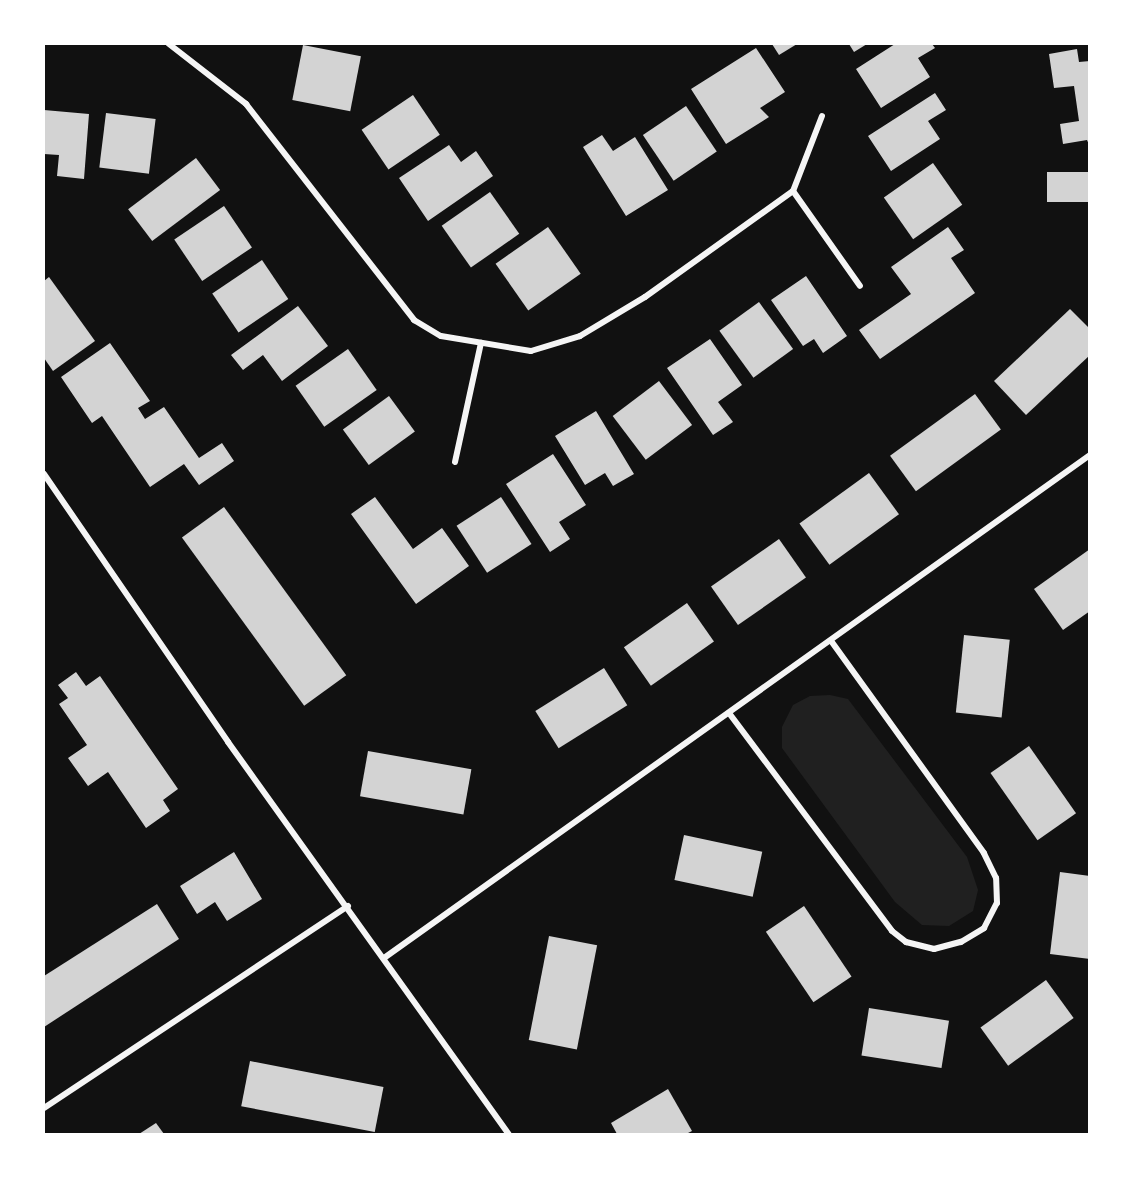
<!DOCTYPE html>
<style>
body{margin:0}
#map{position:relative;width:1133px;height:1178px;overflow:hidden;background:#111;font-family:Cabin,sans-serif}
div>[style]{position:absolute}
.green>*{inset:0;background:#202020}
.building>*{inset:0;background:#d3d3d3;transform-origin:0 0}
.minor>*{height:6px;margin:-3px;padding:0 3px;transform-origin:3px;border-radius:3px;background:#f5f5f5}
span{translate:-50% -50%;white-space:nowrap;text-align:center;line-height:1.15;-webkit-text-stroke:4.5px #fff;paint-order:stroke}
.frame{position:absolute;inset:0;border:45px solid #fff;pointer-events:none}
</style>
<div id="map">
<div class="green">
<i style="clip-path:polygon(830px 695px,848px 699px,967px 857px,978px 890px,973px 911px,949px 926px,922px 925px,895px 902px,782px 748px,782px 727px,793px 705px,810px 696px)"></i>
</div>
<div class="building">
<i style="clip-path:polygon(772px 44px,797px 44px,779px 55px)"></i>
<i style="clip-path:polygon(849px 44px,867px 44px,854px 52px)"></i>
<i style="clip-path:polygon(895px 44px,932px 44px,935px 48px,918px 58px,930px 77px,881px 108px,856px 69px)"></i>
<i style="left:303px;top:45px;width:59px;height:56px;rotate:11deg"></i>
<i style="clip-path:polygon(756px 48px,785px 92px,760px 108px,769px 117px,726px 144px,691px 89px)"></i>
<i style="clip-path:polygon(1077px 49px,1079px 62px,1090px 61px,1090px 147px,1087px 140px,1063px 144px,1060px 124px,1079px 121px,1074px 86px,1054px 88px,1049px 54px)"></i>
<i style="clip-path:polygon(935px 93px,946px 110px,928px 121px,940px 139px,891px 171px,868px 136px)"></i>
<i style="left:413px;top:95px;width:48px;height:62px;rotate:56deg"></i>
<i style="left:686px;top:106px;width:55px;height:52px;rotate:56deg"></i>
<i style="clip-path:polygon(44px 110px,89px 114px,84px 179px,57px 176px,59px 155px,44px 154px)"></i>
<i style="left:106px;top:113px;width:50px;height:55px;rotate:7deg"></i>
<i style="clip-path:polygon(602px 135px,613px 151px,635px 137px,668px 190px,626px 216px,583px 147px)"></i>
<i style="clip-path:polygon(449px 145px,461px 162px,476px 151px,493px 176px,428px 221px,399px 178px)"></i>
<i style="left:196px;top:158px;width:40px;height:85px;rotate:53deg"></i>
<i style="left:933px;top:163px;width:51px;height:60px;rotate:55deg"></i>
<i style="left:1090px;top:172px;width:30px;height:43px;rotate:90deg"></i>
<i style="left:490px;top:192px;width:51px;height:59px;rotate:55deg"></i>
<i style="left:224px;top:206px;width:50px;height:60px;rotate:56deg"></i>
<i style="left:548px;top:227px;width:57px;height:64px;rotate:55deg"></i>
<i style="clip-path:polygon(948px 227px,964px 250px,951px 258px,975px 293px,880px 359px,859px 330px,911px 294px,891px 267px)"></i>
<i style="left:262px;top:260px;width:47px;height:60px;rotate:56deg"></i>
<i style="clip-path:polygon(806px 276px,847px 336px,823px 353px,814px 339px,803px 346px,771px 300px)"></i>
<i style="clip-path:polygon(49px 277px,95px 341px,53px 371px,44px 358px,44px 281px)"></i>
<i style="left:759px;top:302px;width:58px;height:49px;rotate:54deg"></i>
<i style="clip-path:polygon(298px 306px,328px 346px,282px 381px,263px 355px,243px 370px,231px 355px)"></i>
<i style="clip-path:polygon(1070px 309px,1090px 329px,1090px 355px,1026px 415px,994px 381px)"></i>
<i style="clip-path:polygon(710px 339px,742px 385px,718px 402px,733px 422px,713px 435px,667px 368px)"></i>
<i style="clip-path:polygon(110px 343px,150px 401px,138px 408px,145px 419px,164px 407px,199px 458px,222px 443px,234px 461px,199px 485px,184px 464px,150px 487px,102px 416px,92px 423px,61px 377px)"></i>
<i style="left:348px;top:349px;width:50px;height:64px;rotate:55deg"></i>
<i style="left:659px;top:381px;width:55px;height:58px;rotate:53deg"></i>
<i style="left:975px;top:394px;width:44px;height:105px;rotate:54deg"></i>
<i style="left:389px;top:396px;width:44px;height:57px;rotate:54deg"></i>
<i style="clip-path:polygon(596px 411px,634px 474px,613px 486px,605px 473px,585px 485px,555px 436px)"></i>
<i style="clip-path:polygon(553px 454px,586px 505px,559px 522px,570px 539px,550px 552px,506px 484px)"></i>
<i style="left:869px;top:473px;width:51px;height:86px;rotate:54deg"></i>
<i style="clip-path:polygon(375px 497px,413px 549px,442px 528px,469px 566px,416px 604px,351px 514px)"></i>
<i style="left:501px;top:497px;width:56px;height:53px;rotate:57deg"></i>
<i style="left:224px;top:507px;width:208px;height:52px;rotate:54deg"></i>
<i style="left:779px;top:539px;width:47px;height:83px;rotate:55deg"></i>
<i style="clip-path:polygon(1090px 549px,1090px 611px,1063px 630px,1034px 589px)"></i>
<i style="left:687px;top:603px;width:47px;height:77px;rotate:55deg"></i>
<i style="left:964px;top:635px;width:46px;height:78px;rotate:6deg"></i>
<i style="left:604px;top:668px;width:44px;height:81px;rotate:58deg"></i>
<i style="clip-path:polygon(76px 672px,86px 686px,100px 676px,178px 789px,163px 800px,170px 811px,146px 828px,108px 772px,88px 786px,68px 758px,87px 745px,59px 704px,68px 698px,58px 685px)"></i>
<i style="left:1029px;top:746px;width:82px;height:47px;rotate:55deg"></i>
<i style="left:368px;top:751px;width:105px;height:46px;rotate:10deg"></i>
<i style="left:684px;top:835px;width:80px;height:46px;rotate:12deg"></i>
<i style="clip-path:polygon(234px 852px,262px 899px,227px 921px,215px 902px,197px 914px,180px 886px)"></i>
<i style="clip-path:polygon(1060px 872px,1090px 876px,1090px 959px,1050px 954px)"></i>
<i style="clip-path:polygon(157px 904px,179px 939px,44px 1027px,44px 976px)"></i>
<i style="left:804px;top:906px;width:85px;height:46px;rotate:56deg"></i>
<i style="left:549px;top:936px;width:49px;height:106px;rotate:11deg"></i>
<i style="left:1046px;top:980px;width:47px;height:81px;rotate:54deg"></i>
<i style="left:869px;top:1008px;width:81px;height:48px;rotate:9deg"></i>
<i style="left:250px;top:1061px;width:136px;height:46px;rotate:11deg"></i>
<i style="clip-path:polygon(668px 1089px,692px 1131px,686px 1134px,617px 1134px,611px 1123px)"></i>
<i style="clip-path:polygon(156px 1123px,164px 1134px,139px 1134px)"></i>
</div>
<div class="minor">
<i style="left:169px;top:44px;width:98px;rotate:37.9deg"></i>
<i style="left:246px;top:104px;width:274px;rotate:52.1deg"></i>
<i style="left:414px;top:320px;width:31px;rotate:31deg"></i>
<i style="left:441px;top:336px;width:91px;rotate:9.5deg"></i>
<i style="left:531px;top:351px;width:51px;rotate:-17deg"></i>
<i style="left:580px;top:336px;width:76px;rotate:-31deg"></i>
<i style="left:645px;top:297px;width:182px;rotate:-35.6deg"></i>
<i style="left:822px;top:116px;width:80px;rotate:111.1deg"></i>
<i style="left:793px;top:191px;width:116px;rotate:54.8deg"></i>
<i style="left:455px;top:462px;width:122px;rotate:-77.7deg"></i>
<i style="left:44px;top:474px;width:325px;rotate:55.5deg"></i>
<i style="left:228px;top:742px;width:482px;rotate:54.4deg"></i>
<i style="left:729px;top:713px;width:272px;rotate:53.2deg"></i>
<i style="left:892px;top:931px;width:18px;rotate:38deg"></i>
<i style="left:906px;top:942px;width:29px;rotate:14deg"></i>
<i style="left:934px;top:949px;width:28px;rotate:-15deg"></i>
<i style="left:961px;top:942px;width:27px;rotate:-31deg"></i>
<i style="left:984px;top:928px;width:28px;rotate:-63deg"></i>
<i style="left:997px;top:903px;width:25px;rotate:-92deg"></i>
<i style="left:996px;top:878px;width:28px;rotate:-116deg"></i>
<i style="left:984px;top:853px;width:261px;rotate:-125.8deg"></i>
<i style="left:384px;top:958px;width:867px;rotate:-35.47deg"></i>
<i style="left:44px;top:1108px;width:365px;rotate:-33.6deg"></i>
</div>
<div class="frame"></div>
</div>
